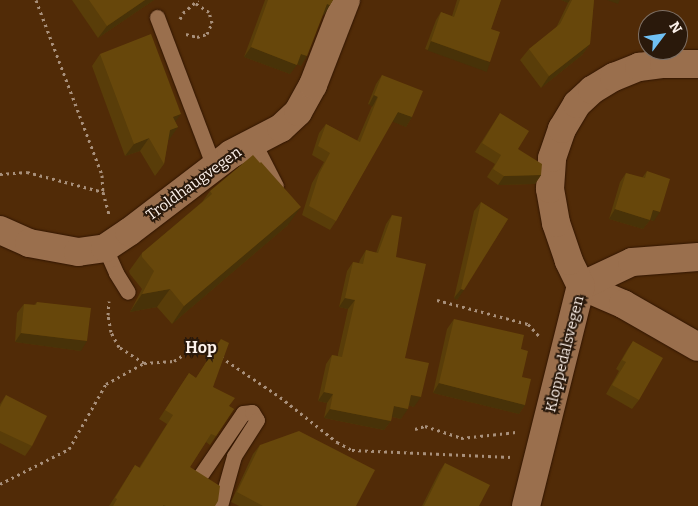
<!DOCTYPE html>
<style>
body{margin:0}
#map{position:relative;width:698px;height:506px;overflow:hidden;background:#512b07;font-family:Bitter,serif}
div>[style]{position:absolute}
.path>*{height:3px;margin-top:-1.5px;transform-origin:0;background:repeating-linear-gradient(90deg,#a8907b 0 2.5px,transparent 0 6.5px)}
.roads{filter:drop-shadow(0 0 1px #311500) drop-shadow(0 0 1px #311500)}
.lane>*{height:15px;margin:-7.5px;padding:0 7.5px;transform-origin:7.5px;border-radius:7.5px;background:#9a6f4d}
.street>*{height:28px;margin:-14px;padding:0 14px;transform-origin:14px;border-radius:14px;background:#9a6f4d}
.wall>*{inset:0;background:#593d09}
.shaded-wall>*{inset:0;background:#483208;transform-origin:0 0}
.building>*{inset:0;background:#67470b}
span{translate:-50% -50%;white-space:nowrap;text-align:center;line-height:1.15;-webkit-text-stroke:4px #2a190b;paint-order:stroke}
.street-label{font-size:15px;color:#fdf2eb}
.neighbourhood-label{font-size:16px;color:#fdf2eb;font-weight:700}
.north{position:absolute;left:638px;top:10px;width:50px;height:50px;box-sizing:border-box;background:#2a190b;border:1px solid #7e7065;border-radius:50%;rotate:59deg;font-size:14px;font-weight:700;line-height:20px;text-align:center;color:#fdf2eb}
.north::after{content:'';display:block;margin:auto;width:18px;height:22px;background:#70c1f4;clip-path:polygon(50% 0,100% 100%,50% 72%,0 100%)}
</style>
<div id="map">
<div class="path">
<i style="left:36px;top:0;width:187px;rotate:69.3deg"></i>
<i style="left:102px;top:175px;width:17px;rotate:87deg"></i>
<i style="left:180px;top:19px;width:7px;rotate:-63deg"></i>
<i style="left:183px;top:13px;width:20px;rotate:-41deg"></i>
<i style="left:186px;top:34px;width:11px;rotate:15deg"></i>
<i style="left:197px;top:37px;width:10px;rotate:-17deg"></i>
<i style="left:207px;top:34px;width:12px;rotate:-66deg"></i>
<i style="left:212px;top:23px;width:11px;rotate:-105deg"></i>
<i style="left:209px;top:12px;width:17px;rotate:-147deg"></i>
<i style="left:0;top:174px;width:27px;rotate:-4deg"></i>
<i style="left:27px;top:172px;width:79px;rotate:14.7deg"></i>
<i style="left:103px;top:192px;width:24px;rotate:75deg"></i>
<i style="left:437px;top:300px;width:94px;rotate:14.8deg"></i>
<i style="left:528px;top:324px;width:18px;rotate:47deg"></i>
<i style="left:221px;top:357px;width:71px;rotate:34.1deg"></i>
<i style="left:280px;top:397px;width:73px;rotate:38.3deg"></i>
<i style="left:337px;top:442px;width:17px;rotate:28deg"></i>
<i style="left:352px;top:450px;width:160px;rotate:2.5deg"></i>
<i style="left:144px;top:363px;width:30px;rotate:-4deg"></i>
<i style="left:174px;top:361px;width:33px;rotate:-33deg"></i>
<i style="left:202px;top:343px;width:17px;rotate:40deg"></i>
<i style="left:415px;top:429px;width:10px;rotate:-17deg"></i>
<i style="left:425px;top:426px;width:38px;rotate:18deg"></i>
<i style="left:461px;top:438px;width:55px;rotate:-6.2deg"></i>
<i style="left:0;top:484px;width:77px;rotate:-26.9deg"></i>
<i style="left:69px;top:449px;width:75px;rotate:-60.4deg"></i>
<i style="left:106px;top:384px;width:43px;rotate:-28.9deg"></i>
<i style="left:144px;top:363px;width:30px;rotate:-147deg"></i>
<i style="left:119px;top:347px;width:17px;rotate:-118deg"></i>
<i style="left:111px;top:332px;width:17px;rotate:-100deg"></i>
<i style="left:108px;top:315px;width:14px;rotate:-86deg"></i>
</div>
<div class="roads">
<div class="lane">
<i style="left:157px;top:17px;width:160px;rotate:69.2deg"></i>
<i style="left:254px;top:143px;width:48px;rotate:62.9deg"></i>
<i style="left:105px;top:248px;width:27px;rotate:66deg"></i>
<i style="left:116px;top:273px;width:22px;rotate:58deg"></i>
<i style="left:200px;top:476px;width:76px;rotate:-55.7deg"></i>
<i style="left:243px;top:413px;width:9px;rotate:-6deg"></i>
<i style="left:252px;top:412px;width:9px;rotate:58deg"></i>
<i style="left:257px;top:420px;width:43px;rotate:122.6deg"></i>
<i style="left:234px;top:456px;width:52px;rotate:105.6deg"></i>
</div>
<div class="street">
<i style="left:0;top:230px;width:32px;rotate:24deg"></i>
<i style="left:29px;top:243px;width:50px;rotate:10.4deg"></i>
<i style="left:78px;top:252px;width:27px;rotate:-8deg"></i>
<i style="left:105px;top:248px;width:29px;rotate:-34deg"></i>
<i style="left:129px;top:232px;width:128px;rotate:-37.4deg"></i>
<i style="left:231px;top:154px;width:56px;rotate:-27.5deg"></i>
<i style="left:281px;top:128px;width:23px;rotate:-43deg"></i>
<i style="left:298px;top:112px;width:31px;rotate:-61deg"></i>
<i style="left:313px;top:85px;width:91px;rotate:-68.8deg"></i>
<i style="left:581px;top:286px;width:46px;rotate:23.2deg"></i>
<i style="left:623px;top:304px;width:86px;rotate:29.8deg"></i>
<i style="left:581px;top:286px;width:56px;rotate:-25.2deg"></i>
<i style="left:632px;top:262px;width:66px;rotate:-4.3deg"></i>
<i style="left:526px;top:506px;width:227px;rotate:-76deg"></i>
<i style="left:581px;top:286px;width:28px;rotate:-116deg"></i>
<i style="left:569px;top:261px;width:40px;rotate:-108.9deg"></i>
<i style="left:556px;top:223px;width:35px;rotate:-100deg"></i>
<i style="left:550px;top:189px;width:31px;rotate:-86deg"></i>
<i style="left:552px;top:158px;width:31px;rotate:-71deg"></i>
<i style="left:562px;top:129px;width:29px;rotate:-59deg"></i>
<i style="left:577px;top:104px;width:21px;rotate:-43deg"></i>
<i style="left:592px;top:90px;width:26px;rotate:-31deg"></i>
<i style="left:614px;top:77px;width:27px;rotate:-22deg"></i>
<i style="left:639px;top:67px;width:25px;rotate:-7deg"></i>
<i style="left:664px;top:64px;width:34px"></i>
</div>
</div>
<div class="wall">
<i style="clip-path:polygon(72px 0,154px 0,98px 38px)"></i>
<i style="clip-path:polygon(265px 0,333px 0,330px 5px,323px 14px,301px 66px,297px 64px,290px 74px,244px 57px)"></i>
<i style="clip-path:polygon(457px 0,501px 0,491px 29px,484px 70px,425px 49px,436px 20px,441px 12px,452px 16px)"></i>
<i style="clip-path:polygon(561px 0,594px 0,590px 44px,582px 55px,541px 88px,520px 60px,529px 49px,556px 28px,568px 3px)"></i>
<i style="clip-path:polygon(100px 54px,175px 122px,178px 127px,168px 140px,164px 164px,155px 176px,140px 151px,125px 156px,92px 66px)"></i>
<i style="clip-path:polygon(382px 75px,412px 117px,406px 127px,392px 121px,336px 221px,330px 230px,302px 215px,312px 183px,324px 162px,312px 155px,319px 133px,326px 124px,357px 141px,372px 106px,368px 104px,376px 84px)"></i>
<i style="clip-path:polygon(500px 113px,518px 149px,541px 175px,535px 184px,498px 185px,487px 177px,495px 164px,475px 152px)"></i>
<i style="clip-path:polygon(647px 171px,654px 221px,650px 220px,643px 229px,609px 219px,620px 182px,626px 173px,642px 178px)"></i>
<i style="clip-path:polygon(210px 191px,288px 225px,172px 324px,157px 307px,130px 312px,142px 289px,130px 274px,129px 271px,142px 253px,202px 202px)"></i>
<i style="clip-path:polygon(481px 202px,508px 219px,457px 300px,454px 298px,474px 211px)"></i>
<i style="clip-path:polygon(392px 215px,405px 358px,414px 407px,408px 405px,401px 419px,392px 417px,391px 421px,384px 430px,324px 418px,327px 403px,318px 401px,326px 364px,332px 355px,338px 356px,338px 354px,348px 309px,339px 307px,347px 271px,353px 262px,359px 263px,360px 260px,366px 250px,376px 253px,386px 224px)"></i>
<i style="clip-path:polygon(37px 302px,81px 351px,15px 342px,17px 313px,24px 304px,34px 305px)"></i>
<i style="clip-path:polygon(454px 319px,521px 349px,522px 377px,525px 405px,519px 414px,433px 393px,447px 329px)"></i>
<i style="clip-path:polygon(221px 339px,213px 387px,229px 406px,234px 409px,210px 445px,206px 442px,190px 467px,215px 506px,109px 506px,135px 465px,139px 468px,167px 424px,159px 419px,183px 382px,189px 373px,196px 378px)"></i>
<i style="clip-path:polygon(633px 341px,639px 400px,632px 409px,606px 394px,619px 371px,616px 369px,627px 350px)"></i>
<i style="clip-path:polygon(6px 395px,32px 446px,25px 456px,0 443px,0 404px)"></i>
<i style="clip-path:polygon(260px 445px,356px 506px,239px 506px,231px 502px,253px 454px)"></i>
<i style="clip-path:polygon(445px 463px,479px 506px,422px 506px,439px 472px)"></i>
</div>
<div class="shaded-wall">
<i style="clip-path:polygon(145px 0,154px 0,98px 38px,107px 26px)"></i>
<i style="clip-path:polygon(561px 0,570px 0,568px 3px)"></i>
<i style="clip-path:polygon(607px 0,620px 0,618px 4px)"></i>
<i style="clip-path:polygon(327px 4px,330px 5px,324px 15px,320px 14px)"></i>
<i style="left:431px;top:41px;width:63px;height:10px;rotate:20deg"></i>
<i style="clip-path:polygon(590px 44px,582px 55px,541px 88px,549px 76px)"></i>
<i style="clip-path:polygon(251px 47px,297px 65px,290px 74px,244px 57px)"></i>
<i style="clip-path:polygon(301px 54px,307px 56px,301px 66px,295px 63px)"></i>
<i style="left:374px;top:95px;width:4px;height:11px;rotate:27deg"></i>
<i style="clip-path:polygon(398px 112px,412px 117px,406px 127px,391px 121px)"></i>
<i style="clip-path:polygon(181px 114px,172px 126px,173px 117px)"></i>
<i style="clip-path:polygon(178px 127px,169px 140px,161px 143px,170px 130px)"></i>
<i style="clip-path:polygon(149px 138px,140px 151px,125px 156px,134px 144px)"></i>
<i style="clip-path:polygon(541px 175px,535px 184px,498px 185px,504px 176px)"></i>
<i style="clip-path:polygon(301px 207px,288px 225px,172px 324px,184px 306px)"></i>
<i style="clip-path:polygon(615px 209px,650px 220px,643px 229px,609px 219px)"></i>
<i style="clip-path:polygon(653px 210px,660px 212px,654px 221px,647px 219px)"></i>
<i style="clip-path:polygon(170px 289px,157px 307px,130px 312px,142px 294px)"></i>
<i style="clip-path:polygon(461px 289px,464px 290px,457px 300px,454px 298px)"></i>
<i style="clip-path:polygon(345px 298px,355px 300px,348px 309px,339px 307px)"></i>
<i style="clip-path:polygon(21px 333px,87px 341px,81px 351px,15px 342px)"></i>
<i style="clip-path:polygon(439px 383px,525px 405px,519px 414px,433px 393px)"></i>
<i style="clip-path:polygon(324px 392px,333px 394px,327px 403px,318px 401px)"></i>
<i style="clip-path:polygon(411px 395px,421px 397px,414px 407px,404px 404px)"></i>
<i style="clip-path:polygon(394px 406px,408px 409px,401px 419px,388px 416px)"></i>
<i style="clip-path:polygon(330px 409px,391px 421px,384px 430px,324px 418px)"></i>
</div>
<div class="building">
<i style="clip-path:polygon(89px 0,145px 0,107px 26px)"></i>
<i style="clip-path:polygon(268px 0,333px 0,330px 5px,327px 4px,307px 56px,301px 54px,297px 65px,251px 47px)"></i>
<i style="clip-path:polygon(460px 0,501px 0,491px 29px,500px 32px,490px 62px,431px 41px,441px 12px,454px 17px)"></i>
<i style="clip-path:polygon(572px 0,594px 0,590px 44px,549px 76px,529px 49px,560px 24px)"></i>
<i style="clip-path:polygon(151px 34px,181px 114px,173px 117px,178px 127px,170px 130px,164px 164px,149px 138px,134px 144px,100px 54px)"></i>
<i style="clip-path:polygon(382px 75px,423px 91px,412px 117px,398px 112px,336px 221px,309px 206px,319px 174px,330px 153px,318px 146px,326px 124px,360px 142px,378px 97px,374px 95px)"></i>
<i style="clip-path:polygon(500px 113px,529px 131px,518px 149px,542px 164px,541px 175px,504px 176px,493px 169px,501px 155px,482px 143px)"></i>
<i style="clip-path:polygon(253px 155px,260px 163px,261px 162px,301px 207px,184px 306px,170px 289px,142px 294px,154px 271px,142px 257px,142px 253px,212px 194px,210px 191px)"></i>
<i style="clip-path:polygon(647px 171px,670px 179px,660px 212px,653px 210px,650px 220px,615px 209px,626px 173px,645px 178px)"></i>
<i style="clip-path:polygon(481px 202px,508px 219px,464px 290px,461px 289px)"></i>
<i style="clip-path:polygon(392px 215px,402px 217px,396px 257px,426px 264px,405px 358px,429px 363px,421px 397px,411px 395px,408px 409px,394px 406px,391px 421px,330px 409px,333px 394px,324px 392px,332px 355px,342px 357px,345px 344px,355px 300px,345px 298px,353px 262px,363px 264px,366px 250px,378px 253px)"></i>
<i style="clip-path:polygon(37px 302px,91px 308px,87px 341px,21px 333px,24px 304px,36px 305px)"></i>
<i style="clip-path:polygon(454px 319px,524px 335px,521px 349px,528px 351px,522px 377px,531px 379px,525px 405px,439px 383px)"></i>
<i style="clip-path:polygon(221px 339px,229px 343px,213px 387px,235px 398px,229px 406px,234px 409px,216px 436px,211px 434px,190px 467px,220px 486px,218px 501px,215px 506px,166px 506px,163px 505px,163px 506px,113px 506px,117px 499px,115px 498px,135px 465px,140px 468px,173px 415px,165px 410px,189px 373px,196px 378px)"></i>
<i style="clip-path:polygon(633px 341px,663px 358px,639px 400px,612px 385px,626px 362px,622px 360px)"></i>
<i style="clip-path:polygon(6px 395px,47px 416px,32px 446px,0 431px,0 407px)"></i>
<i style="clip-path:polygon(299px 431px,375px 470px,356px 506px,263px 506px,237px 492px,260px 445px)"></i>
<i style="clip-path:polygon(445px 463px,490px 485px,479px 506px,424px 506px)"></i>
</div>
<div class="street-label">
<span style="left:194px;top:184px;rotate:-36deg">Troldhaugvegen</span>
<span style="left:565px;top:354px;rotate:-76deg">Kloppedalsvegen</span>
</div>
<div class="neighbourhood-label">
<span style="left:201px;top:348px">Hop</span>
</div>
<div class="north">N</div>
</div>
